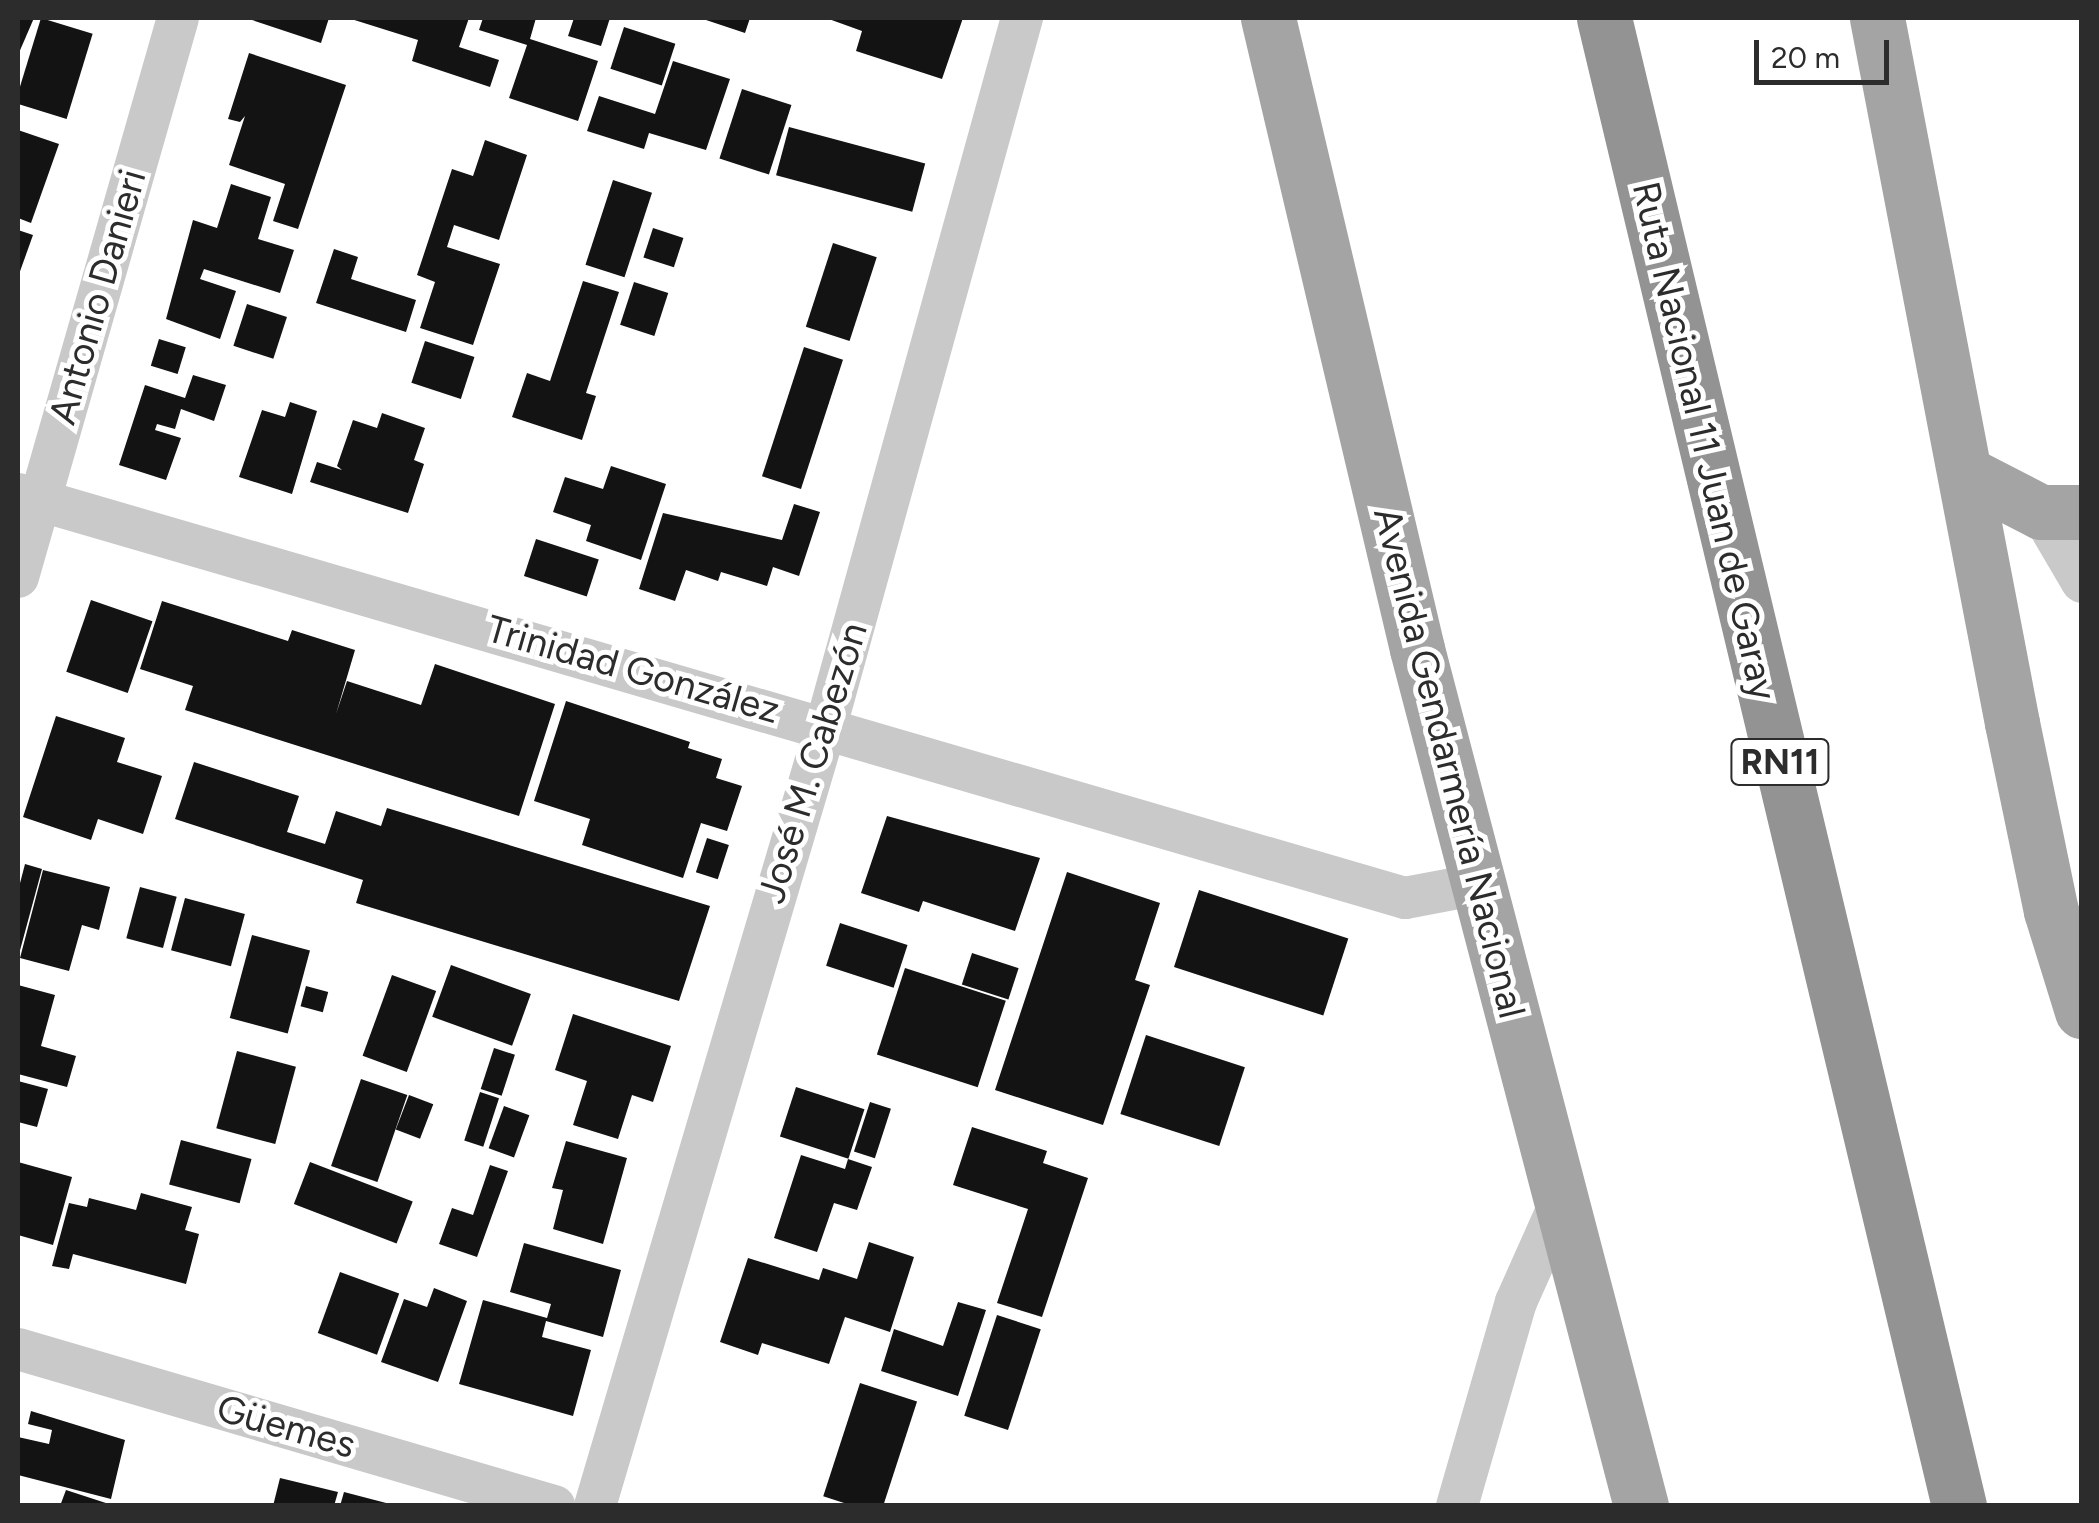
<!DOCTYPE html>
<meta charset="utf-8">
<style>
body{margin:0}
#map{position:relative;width:2099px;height:1523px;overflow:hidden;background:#fff;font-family:Figtree,sans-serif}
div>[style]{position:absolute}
.building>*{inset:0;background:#131313;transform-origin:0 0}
.minor>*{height:42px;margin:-21px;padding:0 21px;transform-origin:21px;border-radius:21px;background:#c9c9c9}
.major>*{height:55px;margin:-27.5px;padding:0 27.5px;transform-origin:27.5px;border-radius:27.5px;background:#a4a4a4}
.highway>*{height:55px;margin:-27.5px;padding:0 27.5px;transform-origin:27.5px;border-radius:27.5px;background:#939393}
span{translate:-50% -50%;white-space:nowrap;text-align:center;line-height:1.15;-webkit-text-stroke:10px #fff;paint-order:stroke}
.shield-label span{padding:2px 8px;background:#fff;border:2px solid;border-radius:8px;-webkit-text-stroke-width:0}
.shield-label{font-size:35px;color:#2c2c2c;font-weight:700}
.street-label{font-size:38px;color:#2c2c2c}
.frame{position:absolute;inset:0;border:20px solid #2c2c2c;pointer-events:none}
.scale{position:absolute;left:1754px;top:40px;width:135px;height:45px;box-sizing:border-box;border:5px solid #2c2c2c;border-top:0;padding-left:12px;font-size:30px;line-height:35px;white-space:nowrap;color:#2c2c2c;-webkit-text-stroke:8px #fff;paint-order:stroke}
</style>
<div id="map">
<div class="building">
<i style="clip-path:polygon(18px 18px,34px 18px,18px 55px)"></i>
<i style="left:41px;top:18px;width:54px;height:89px;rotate:17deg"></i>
<i style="clip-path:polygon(246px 18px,329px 18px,321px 43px)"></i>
<i style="clip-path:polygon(348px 18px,469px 18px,459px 47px,499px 60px,490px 87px,412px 61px,418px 40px)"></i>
<i style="clip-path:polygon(483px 18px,536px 18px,530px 39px,598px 61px,578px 121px,509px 98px,527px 45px,479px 30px)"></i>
<i style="clip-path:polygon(574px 18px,610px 18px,601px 46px,568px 36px)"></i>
<i style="clip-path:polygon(700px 18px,750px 18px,745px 33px)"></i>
<i style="clip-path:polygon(826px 18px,963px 18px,942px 79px,856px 51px,862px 31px)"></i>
<i style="left:624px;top:27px;width:54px;height:44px;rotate:18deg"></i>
<i style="clip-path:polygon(249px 53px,346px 85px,298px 229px,273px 221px,285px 184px,229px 165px,245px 116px,240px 122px,228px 119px)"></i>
<i style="clip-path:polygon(673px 61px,730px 79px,706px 150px,649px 133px,644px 149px,587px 131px,599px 96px,655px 114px)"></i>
<i style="left:742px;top:89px;width:52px;height:73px;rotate:18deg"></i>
<i style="left:789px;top:127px;width:141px;height:50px;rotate:15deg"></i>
<i style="clip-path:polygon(18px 130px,59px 144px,31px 223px,18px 218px)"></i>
<i style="clip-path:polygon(485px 140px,527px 155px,499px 240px,454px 225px,447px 247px,500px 264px,473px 345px,420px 328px,435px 282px,417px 275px,452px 169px,473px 176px)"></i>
<i style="left:613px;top:180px;width:41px;height:89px;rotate:18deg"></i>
<i style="clip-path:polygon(231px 184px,271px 197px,258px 239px,294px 250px,280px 293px,204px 269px,200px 279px,236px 291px,220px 339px,166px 319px,193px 220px,217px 228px)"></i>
<i style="left:653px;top:228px;width:32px;height:31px;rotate:18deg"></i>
<i style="clip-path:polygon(18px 230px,33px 235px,18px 277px)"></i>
<i style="left:833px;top:243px;width:46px;height:88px;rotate:18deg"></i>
<i style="clip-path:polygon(334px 249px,358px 257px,351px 279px,416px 300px,406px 332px,316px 303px)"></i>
<i style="clip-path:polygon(583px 281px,619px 292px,586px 393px,596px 396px,582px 440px,512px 417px,527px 373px,550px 381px)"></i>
<i style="left:634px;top:282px;width:36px;height:45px;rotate:18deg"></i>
<i style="left:247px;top:304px;width:42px;height:44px;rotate:18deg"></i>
<i style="left:159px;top:339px;width:28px;height:28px;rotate:17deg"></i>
<i style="left:425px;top:341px;width:52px;height:44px;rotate:18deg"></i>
<i style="left:804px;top:347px;width:41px;height:136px;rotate:18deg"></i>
<i style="clip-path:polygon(193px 375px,226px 385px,214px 421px,181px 409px,175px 429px,157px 424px,155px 430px,181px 438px,166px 480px,119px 465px,145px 385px,185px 398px)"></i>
<i style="clip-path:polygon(290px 402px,317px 411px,292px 494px,239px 477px,262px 410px,285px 417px)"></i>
<i style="clip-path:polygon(382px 413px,425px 428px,414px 460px,424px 464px,408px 513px,310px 482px,317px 462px,342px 470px,337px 466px,353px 420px,377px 428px)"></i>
<i style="clip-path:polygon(611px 466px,666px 484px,641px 560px,586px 541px,591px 525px,553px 512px,565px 477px,603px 489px)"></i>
<i style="clip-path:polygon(794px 504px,820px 512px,799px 576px,773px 567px,767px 586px,721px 572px,718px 581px,686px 570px,675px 601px,639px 589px,663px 513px,782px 540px)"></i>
<i style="left:536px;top:539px;width:66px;height:39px;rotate:18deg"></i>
<i style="left:91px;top:600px;width:65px;height:76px;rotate:19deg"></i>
<i style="clip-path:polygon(162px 601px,288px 641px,292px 630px,355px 650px,336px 714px,347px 681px,421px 705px,435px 664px,555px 704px,519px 816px,185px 710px,193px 686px,140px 669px)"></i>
<i style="clip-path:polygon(566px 701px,690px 742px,688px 748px,722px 759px,716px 778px,742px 786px,727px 831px,701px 823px,683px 878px,582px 845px,590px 819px,534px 801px)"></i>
<i style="clip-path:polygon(56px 716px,125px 738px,117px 762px,162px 776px,143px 834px,98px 819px,91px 840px,23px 817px)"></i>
<i style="clip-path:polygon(194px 762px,299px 796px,287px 832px,325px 844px,336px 811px,381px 826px,387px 808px,710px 906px,679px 1001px,356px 903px,363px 880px,175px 819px)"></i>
<i style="clip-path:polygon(887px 816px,1040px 858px,1015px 931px,923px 901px,919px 912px,861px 893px)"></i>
<i style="left:707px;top:838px;width:23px;height:36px;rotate:18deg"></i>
<i style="clip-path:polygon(25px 864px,42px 869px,19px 954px,18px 891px)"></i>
<i style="clip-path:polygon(43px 870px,110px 887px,99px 930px,82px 925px,69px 971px,20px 958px)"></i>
<i style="clip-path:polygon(1067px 872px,1160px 903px,1135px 980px,1150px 985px,1103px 1125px,995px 1090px)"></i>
<i style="left:140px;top:887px;width:38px;height:53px;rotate:15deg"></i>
<i style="left:1199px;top:890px;width:157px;height:81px;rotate:18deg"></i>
<i style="left:185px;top:898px;width:62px;height:54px;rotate:15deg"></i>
<i style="left:840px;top:923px;width:71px;height:45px;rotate:18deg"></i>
<i style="left:252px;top:935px;width:60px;height:86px;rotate:15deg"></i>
<i style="left:972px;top:953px;width:49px;height:33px;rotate:18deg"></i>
<i style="left:451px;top:965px;width:85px;height:55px;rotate:20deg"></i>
<i style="left:905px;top:968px;width:106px;height:91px;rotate:18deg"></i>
<i style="left:392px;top:975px;width:47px;height:86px;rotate:20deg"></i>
<i style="clip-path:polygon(18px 985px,55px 995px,41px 1046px,76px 1056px,67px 1087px,18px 1074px)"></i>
<i style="left:306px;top:986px;width:23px;height:21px;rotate:15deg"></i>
<i style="clip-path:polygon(573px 1014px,671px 1046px,653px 1102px,632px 1095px,618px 1139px,573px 1125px,587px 1081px,555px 1070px)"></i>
<i style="left:1146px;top:1035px;width:104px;height:83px;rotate:18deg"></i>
<i style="left:494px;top:1048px;width:22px;height:43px;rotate:18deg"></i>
<i style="left:237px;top:1051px;width:61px;height:80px;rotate:15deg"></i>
<i style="left:361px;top:1079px;width:49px;height:92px;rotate:19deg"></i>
<i style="clip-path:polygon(18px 1081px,48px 1089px,37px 1127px,18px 1122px)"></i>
<i style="left:796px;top:1087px;width:72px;height:52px;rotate:18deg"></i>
<i style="left:480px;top:1092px;width:20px;height:51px;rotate:18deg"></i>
<i style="left:409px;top:1095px;width:26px;height:37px;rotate:21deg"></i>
<i style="left:870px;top:1102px;width:22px;height:52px;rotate:18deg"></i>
<i style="left:504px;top:1106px;width:27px;height:45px;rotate:20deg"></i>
<i style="clip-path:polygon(972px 1127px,1047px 1151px,1043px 1163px,1088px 1178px,1042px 1317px,997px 1303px,1028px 1209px,953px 1185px)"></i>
<i style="left:181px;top:1140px;width:73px;height:46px;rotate:15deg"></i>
<i style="clip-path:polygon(566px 1141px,627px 1158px,603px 1244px,553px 1229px,563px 1190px,552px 1188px)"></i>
<i style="clip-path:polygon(801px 1155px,845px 1169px,848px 1159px,872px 1167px,857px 1210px,834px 1203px,817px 1252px,774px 1238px)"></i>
<i style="clip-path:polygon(18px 1162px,72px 1177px,53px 1245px,18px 1235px)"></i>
<i style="left:310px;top:1162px;width:110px;height:45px;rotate:21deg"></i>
<i style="clip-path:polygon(490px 1165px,508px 1171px,477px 1257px,439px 1244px,452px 1208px,473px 1215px)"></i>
<i style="clip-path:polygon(141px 1193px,192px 1207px,185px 1230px,199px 1234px,186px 1284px,73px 1254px,69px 1269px,52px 1266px,69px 1203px,87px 1207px,89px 1198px,136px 1210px)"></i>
<i style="clip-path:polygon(869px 1242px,914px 1257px,890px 1332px,845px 1317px,829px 1364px,762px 1343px,758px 1355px,720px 1342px,748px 1258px,819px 1280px,823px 1268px,857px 1279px)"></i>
<i style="clip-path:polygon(524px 1243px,621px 1270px,603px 1337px,546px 1321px,542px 1337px,591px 1350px,573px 1416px,459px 1384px,483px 1300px,547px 1318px,551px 1304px,510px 1292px)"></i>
<i style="left:340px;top:1272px;width:63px;height:65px;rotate:20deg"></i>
<i style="clip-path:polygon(434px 1288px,467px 1301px,438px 1382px,381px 1362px,404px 1299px,427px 1307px)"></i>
<i style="clip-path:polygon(958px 1302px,986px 1310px,958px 1396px,881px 1371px,894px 1329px,943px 1346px)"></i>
<i style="left:997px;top:1315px;width:46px;height:106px;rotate:18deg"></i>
<i style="left:860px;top:1383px;width:60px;height:119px;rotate:18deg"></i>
<i style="clip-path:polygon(31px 1411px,125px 1440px,111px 1499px,18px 1475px,18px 1437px,49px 1444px,52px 1430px,28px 1424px)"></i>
<i style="clip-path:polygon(280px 1478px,338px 1492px,334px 1506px,273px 1506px)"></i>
<i style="clip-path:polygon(66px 1490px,112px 1505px,112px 1506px,60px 1506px)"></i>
<i style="clip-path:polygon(344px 1492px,390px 1504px,390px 1506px,340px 1506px)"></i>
</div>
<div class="minor">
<i style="left:18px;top:494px;width:1445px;rotate:16.24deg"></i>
<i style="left:1405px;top:898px;width:75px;rotate:-10.7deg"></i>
<i style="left:2041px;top:512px;width:81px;rotate:59.6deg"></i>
<i style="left:18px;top:577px;width:581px;rotate:-74.03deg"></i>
<i style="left:18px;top:1349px;width:559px;rotate:16.33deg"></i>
<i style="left:595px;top:1506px;width:813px;rotate:-73.5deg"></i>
<i style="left:826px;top:726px;width:735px;rotate:-74.53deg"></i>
<i style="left:1457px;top:1506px;width:212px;rotate:-73.9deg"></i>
<i style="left:1516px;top:1302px;width:111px;rotate:-66deg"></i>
</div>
<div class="major">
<i style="left:1268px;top:18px;width:648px;rotate:76.71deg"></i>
<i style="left:1417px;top:649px;width:886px;rotate:75.35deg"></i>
<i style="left:1877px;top:18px;width:718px;rotate:79.16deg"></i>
<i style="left:2012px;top:723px;width:192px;rotate:78.3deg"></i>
<i style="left:2051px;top:911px;width:105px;rotate:72.8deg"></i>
<i style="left:1965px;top:473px;width:85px;rotate:27.2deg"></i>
<i style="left:2041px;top:512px;width:41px"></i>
</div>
<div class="highway">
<i style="left:1604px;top:18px;width:1530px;rotate:76.58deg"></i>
</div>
<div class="shield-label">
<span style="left:1780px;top:762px">RN11</span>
</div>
<div class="street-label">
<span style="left:98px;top:297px;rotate:-74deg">Antonio Danieri</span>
<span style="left:1704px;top:441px;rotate:77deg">Ruta Nacional 11 Juan de Garay</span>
<span style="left:633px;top:670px;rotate:16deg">Trinidad González</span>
<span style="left:813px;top:763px;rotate:-73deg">José M. Cabezón</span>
<span style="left:1449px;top:763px;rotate:76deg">Avenida Gendarmería Nacional</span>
<span style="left:286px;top:1427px;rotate:16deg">Güemes</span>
</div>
<div class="frame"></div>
<div class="scale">20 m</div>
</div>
